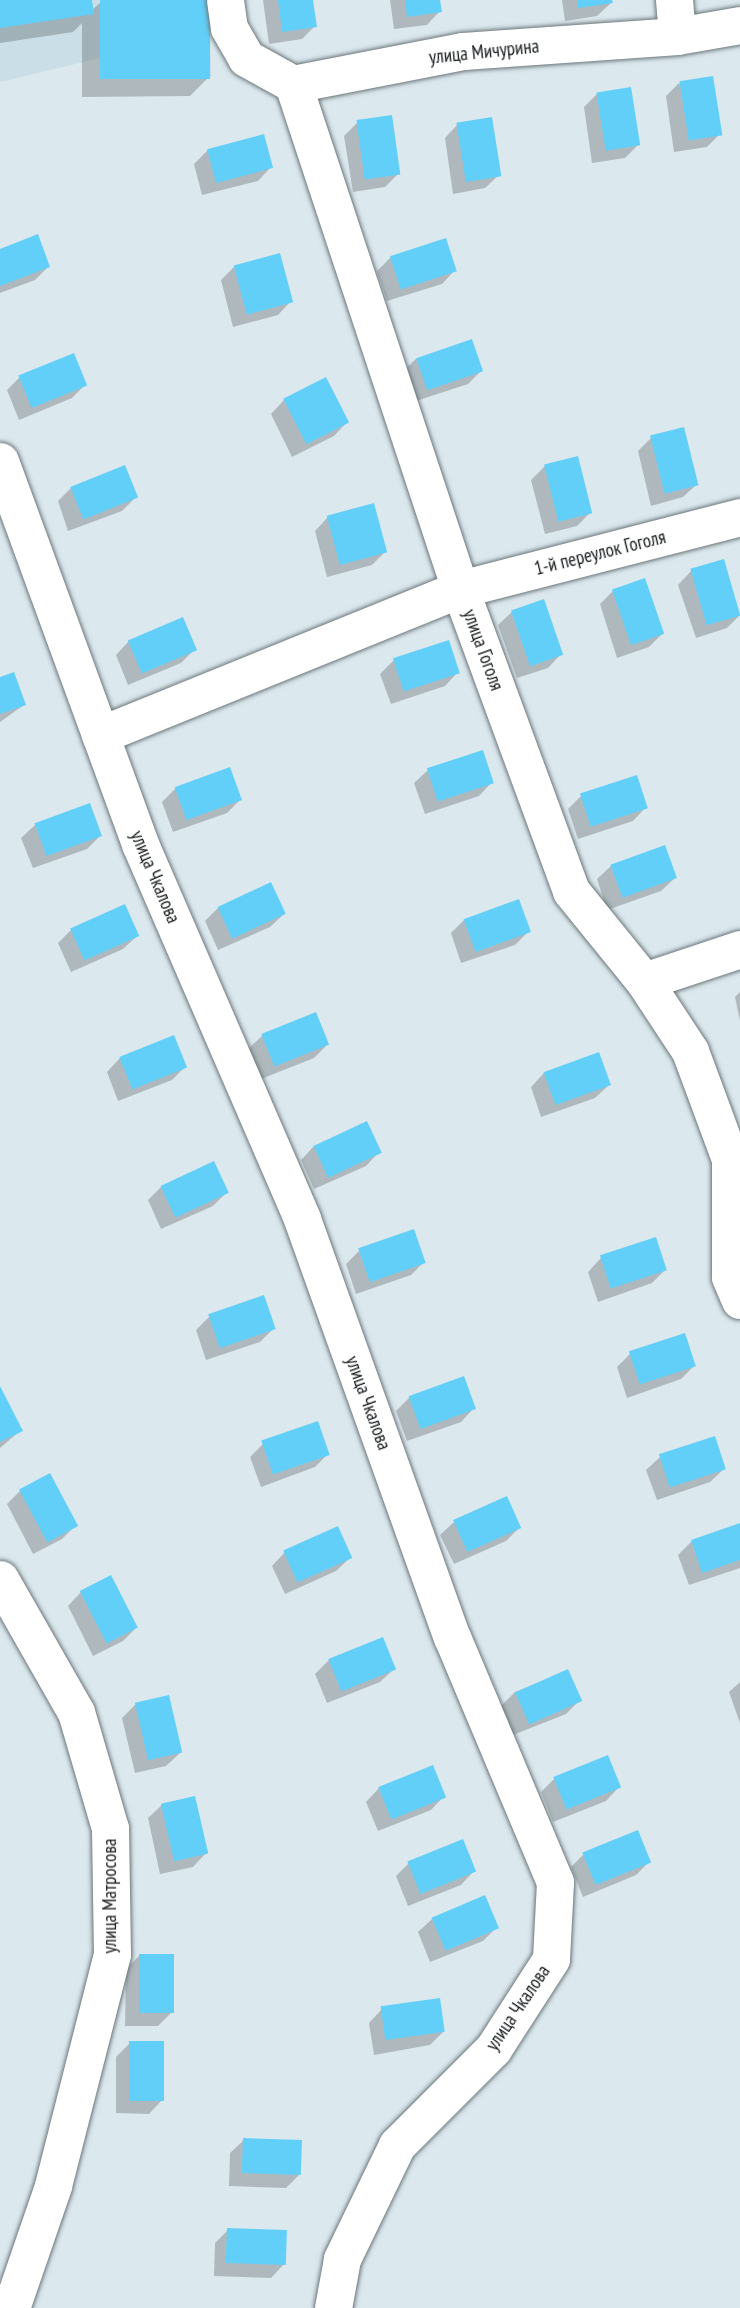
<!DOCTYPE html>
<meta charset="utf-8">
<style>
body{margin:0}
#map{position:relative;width:740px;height:2308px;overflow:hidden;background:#dbe8ed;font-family:"PT Sans Narrow",sans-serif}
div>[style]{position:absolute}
.built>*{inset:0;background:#c9dee7}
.shadow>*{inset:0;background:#0003}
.building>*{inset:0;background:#62cff8;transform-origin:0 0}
.roads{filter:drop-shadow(0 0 2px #6c777c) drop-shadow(0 0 2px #6c777c)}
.minor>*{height:37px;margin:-18.5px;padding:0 18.5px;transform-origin:18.5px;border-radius:18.5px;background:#fff}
span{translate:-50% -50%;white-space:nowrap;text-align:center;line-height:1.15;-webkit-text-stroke:5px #fff;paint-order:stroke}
.street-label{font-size:19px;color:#15191b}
</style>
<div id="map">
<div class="built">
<i style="clip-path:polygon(0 0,210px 0,211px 78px,101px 79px,100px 58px,0 82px)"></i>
</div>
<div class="shadow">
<i style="clip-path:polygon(0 0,90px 0,91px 11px,101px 2px,141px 0,209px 77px,190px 96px,82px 97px,82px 23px,73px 32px,0 43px)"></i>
<i style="clip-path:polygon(263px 0,312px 0,315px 26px,302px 39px,269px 44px)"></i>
<i style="clip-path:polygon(390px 0,438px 0,440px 11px,427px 25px,394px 29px)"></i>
<i style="clip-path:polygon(562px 0,610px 0,611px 3px,597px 16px,565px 21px)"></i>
<i style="clip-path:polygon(679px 83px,720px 134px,707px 147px,674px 152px,666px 96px)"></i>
<i style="clip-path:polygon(597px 94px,638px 145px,625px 158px,592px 163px,584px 107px)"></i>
<i style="clip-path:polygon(358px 122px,399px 173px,385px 187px,353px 192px,344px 136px)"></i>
<i style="clip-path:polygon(458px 124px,499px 175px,485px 188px,453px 194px,445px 138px)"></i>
<i style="clip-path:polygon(208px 150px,271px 167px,258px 181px,202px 195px,194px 164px)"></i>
<i style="clip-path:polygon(0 251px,48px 267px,35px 280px,0 293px)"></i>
<i style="clip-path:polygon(279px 255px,291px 301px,278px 315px,233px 327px,221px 280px,234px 267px)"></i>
<i style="clip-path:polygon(391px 257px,455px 270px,442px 284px,387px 301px,377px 271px)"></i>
<i style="clip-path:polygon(417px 358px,481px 371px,468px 384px,413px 402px,403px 371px)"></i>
<i style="clip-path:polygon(20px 377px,85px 385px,72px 398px,19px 420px,7px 390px)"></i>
<i style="clip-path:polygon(284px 400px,347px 422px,334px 436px,292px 457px,271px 414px)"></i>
<i style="clip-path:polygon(651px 438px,697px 484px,683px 497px,651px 506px,638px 451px)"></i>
<i style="clip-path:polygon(545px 466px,590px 513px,577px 526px,545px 534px,531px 480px)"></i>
<i style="clip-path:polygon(71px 488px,136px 497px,122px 511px,68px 531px,58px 501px)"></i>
<i style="clip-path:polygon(328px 517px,385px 552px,372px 565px,327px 577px,315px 531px)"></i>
<i style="clip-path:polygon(723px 561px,740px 615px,727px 628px,696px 638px,678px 585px,691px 571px)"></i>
<i style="clip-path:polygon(613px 591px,662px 634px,649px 647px,617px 658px,600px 604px)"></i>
<i style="clip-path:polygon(512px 612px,561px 654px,548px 668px,517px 678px,498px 625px)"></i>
<i style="clip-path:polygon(129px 641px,195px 649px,181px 663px,128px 685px,116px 655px)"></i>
<i style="clip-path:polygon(394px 660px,458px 672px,445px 686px,391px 704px,380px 674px)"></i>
<i style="clip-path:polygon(0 679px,24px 705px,0 722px)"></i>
<i style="clip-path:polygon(428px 770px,492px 782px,479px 796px,425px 814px,414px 783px)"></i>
<i style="clip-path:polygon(175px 789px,240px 800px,227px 813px,173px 832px,162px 802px)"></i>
<i style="clip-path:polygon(581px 796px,646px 807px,633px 821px,578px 839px,568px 809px)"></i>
<i style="clip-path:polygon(35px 825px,100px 836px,87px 849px,33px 868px,21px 838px)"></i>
<i style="clip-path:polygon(664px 848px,675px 878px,661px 891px,607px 910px,597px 879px,611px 866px)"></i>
<i style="clip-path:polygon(218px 908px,284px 914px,270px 927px,218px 950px,205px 921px)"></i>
<i style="clip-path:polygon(464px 920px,529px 931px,515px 945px,461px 963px,451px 933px)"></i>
<i style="clip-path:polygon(71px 930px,137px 936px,123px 949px,71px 972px,58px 943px)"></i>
<i style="clip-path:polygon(740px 992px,740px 1021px,735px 997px)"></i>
<i style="clip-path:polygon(262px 1036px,327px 1045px,314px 1058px,261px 1079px,248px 1049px)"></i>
<i style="clip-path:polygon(120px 1058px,185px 1067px,172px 1080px,118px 1101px,107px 1072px)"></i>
<i style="clip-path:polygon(544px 1073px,609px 1085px,595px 1098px,541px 1117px,531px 1087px)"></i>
<i style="clip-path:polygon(314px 1146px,379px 1152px,366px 1166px,314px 1189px,301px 1160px)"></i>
<i style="clip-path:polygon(161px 1187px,227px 1192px,213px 1206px,161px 1229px,148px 1200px)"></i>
<i style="clip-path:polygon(359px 1251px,424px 1262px,411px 1275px,356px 1294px,346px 1264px)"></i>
<i style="clip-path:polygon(601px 1258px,665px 1270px,652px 1283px,598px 1302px,588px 1272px)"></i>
<i style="clip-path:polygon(209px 1317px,274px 1328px,260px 1342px,206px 1360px,196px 1330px)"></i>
<i style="clip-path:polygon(630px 1354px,694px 1366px,681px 1379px,627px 1398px,617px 1367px)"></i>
<i style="clip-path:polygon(0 1390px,21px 1430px,0 1448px)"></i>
<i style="clip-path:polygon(409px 1398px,474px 1408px,461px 1422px,407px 1441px,396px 1411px)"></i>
<i style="clip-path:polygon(263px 1444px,328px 1454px,315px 1467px,261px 1487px,250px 1457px)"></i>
<i style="clip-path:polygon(660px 1457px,724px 1469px,710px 1482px,657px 1500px,646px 1470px)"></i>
<i style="clip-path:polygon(20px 1491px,75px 1526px,62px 1539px,33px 1554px,7px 1504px)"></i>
<i style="clip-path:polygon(454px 1522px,519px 1528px,506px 1541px,454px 1564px,440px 1535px)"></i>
<i style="clip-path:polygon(740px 1525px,740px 1568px,689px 1585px,678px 1555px,691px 1542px)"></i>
<i style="clip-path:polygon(285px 1552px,350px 1558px,336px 1571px,285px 1594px,272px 1566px)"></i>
<i style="clip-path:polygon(81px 1592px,136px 1628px,123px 1641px,93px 1656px,68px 1606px)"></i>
<i style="clip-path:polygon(329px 1660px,394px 1669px,380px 1682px,327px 1703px,315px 1674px)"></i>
<i style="clip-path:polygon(567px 1671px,580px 1700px,566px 1714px,513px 1735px,501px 1706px,515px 1692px)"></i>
<i style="clip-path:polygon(740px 1682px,740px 1723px,729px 1692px)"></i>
<i style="clip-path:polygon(136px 1704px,180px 1753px,166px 1766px,135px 1773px,122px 1718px)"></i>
<i style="clip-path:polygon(554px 1779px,619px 1787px,606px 1801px,553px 1822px,541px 1792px)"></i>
<i style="clip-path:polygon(379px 1788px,444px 1796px,431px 1810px,378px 1831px,366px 1802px)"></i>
<i style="clip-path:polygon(162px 1805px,206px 1853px,193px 1867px,160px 1874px,148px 1818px)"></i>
<i style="clip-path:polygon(584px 1854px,649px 1862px,636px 1875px,583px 1897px,571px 1867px)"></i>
<i style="clip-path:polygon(409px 1863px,474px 1871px,461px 1885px,408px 1906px,396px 1876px)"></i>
<i style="clip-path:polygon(484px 1897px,497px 1927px,483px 1941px,430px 1962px,418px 1932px,432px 1919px)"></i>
<i style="clip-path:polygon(139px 1956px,171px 2013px,158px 2026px,125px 2026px,126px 1969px)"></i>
<i style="clip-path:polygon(382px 2009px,444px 2031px,430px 2045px,374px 2055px,369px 2023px)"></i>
<i style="clip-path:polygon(130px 2043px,162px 2100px,149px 2114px,116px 2113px,116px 2057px)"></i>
<i style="clip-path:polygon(244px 2140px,300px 2174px,286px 2188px,229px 2186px,230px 2153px)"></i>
<i style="clip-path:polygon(228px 2230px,284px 2264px,271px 2278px,214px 2276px,215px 2243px)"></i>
</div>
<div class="building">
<i style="clip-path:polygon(0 0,92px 0,94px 14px,0 28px)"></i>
<i style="left:100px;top:0;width:110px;height:79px"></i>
<i style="clip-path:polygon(278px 0,313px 0,317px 27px,282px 32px)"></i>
<i style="clip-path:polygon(405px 0,440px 0,442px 12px,407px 17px)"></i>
<i style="clip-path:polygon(577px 0,612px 0,613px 3px,578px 8px)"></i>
<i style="left:713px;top:76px;width:60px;height:34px;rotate:81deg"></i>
<i style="left:631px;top:87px;width:59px;height:35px;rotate:81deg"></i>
<i style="left:392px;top:115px;width:60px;height:36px;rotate:82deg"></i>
<i style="left:492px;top:117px;width:60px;height:36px;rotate:81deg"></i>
<i style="left:264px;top:134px;width:35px;height:59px;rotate:75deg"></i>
<i style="clip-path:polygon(38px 234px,50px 267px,0 286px,0 249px)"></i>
<i style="left:446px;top:238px;width:35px;height:59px;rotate:72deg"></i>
<i style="left:280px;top:253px;width:51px;height:48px;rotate:75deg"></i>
<i style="left:472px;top:339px;width:34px;height:59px;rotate:71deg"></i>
<i style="left:74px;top:353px;width:35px;height:60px;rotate:68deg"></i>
<i style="left:326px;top:377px;width:51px;height:48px;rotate:63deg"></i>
<i style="left:684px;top:427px;width:60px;height:35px;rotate:76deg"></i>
<i style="left:578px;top:456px;width:59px;height:35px;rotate:76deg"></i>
<i style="left:125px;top:465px;width:35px;height:59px;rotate:68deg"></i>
<i style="left:374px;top:503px;width:51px;height:49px;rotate:75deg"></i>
<i style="left:724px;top:559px;width:59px;height:35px;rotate:74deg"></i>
<i style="left:645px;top:578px;width:59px;height:35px;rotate:71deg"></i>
<i style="left:544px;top:599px;width:59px;height:35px;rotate:71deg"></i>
<i style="left:183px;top:617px;width:36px;height:60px;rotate:67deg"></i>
<i style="left:449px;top:640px;width:35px;height:59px;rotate:72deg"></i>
<i style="clip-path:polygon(14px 672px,26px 705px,0 714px,0 677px)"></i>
<i style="left:483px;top:750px;width:35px;height:59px;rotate:72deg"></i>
<i style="left:230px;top:767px;width:35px;height:59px;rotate:70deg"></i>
<i style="left:637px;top:775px;width:35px;height:60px;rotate:72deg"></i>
<i style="left:90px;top:803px;width:35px;height:59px;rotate:70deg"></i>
<i style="left:665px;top:845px;width:35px;height:58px;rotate:70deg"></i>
<i style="left:271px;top:882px;width:35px;height:59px;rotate:65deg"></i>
<i style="left:519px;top:899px;width:35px;height:59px;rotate:70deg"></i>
<i style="left:125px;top:904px;width:35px;height:60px;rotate:66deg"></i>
<i style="left:316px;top:1012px;width:35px;height:59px;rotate:68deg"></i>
<i style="left:174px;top:1035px;width:35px;height:59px;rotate:68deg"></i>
<i style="left:599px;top:1052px;width:35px;height:59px;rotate:70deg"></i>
<i style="left:367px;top:1121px;width:35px;height:59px;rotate:65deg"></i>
<i style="left:214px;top:1161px;width:35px;height:59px;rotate:65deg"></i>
<i style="left:414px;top:1229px;width:36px;height:59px;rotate:71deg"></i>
<i style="left:656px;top:1237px;width:35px;height:59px;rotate:72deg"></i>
<i style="left:264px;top:1295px;width:36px;height:59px;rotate:71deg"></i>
<i style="left:685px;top:1333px;width:35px;height:59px;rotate:72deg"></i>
<i style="left:464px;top:1376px;width:35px;height:59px;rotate:70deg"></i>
<i style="clip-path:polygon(0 1386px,23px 1431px,0 1442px)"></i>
<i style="left:318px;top:1421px;width:36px;height:60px;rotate:71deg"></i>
<i style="left:715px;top:1436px;width:35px;height:59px;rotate:72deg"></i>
<i style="left:50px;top:1473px;width:60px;height:35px;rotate:62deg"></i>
<i style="left:507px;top:1496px;width:35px;height:59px;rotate:66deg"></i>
<i style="clip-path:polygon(740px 1523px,740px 1560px,702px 1573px,691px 1540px)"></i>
<i style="left:338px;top:1526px;width:35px;height:60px;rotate:66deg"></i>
<i style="left:111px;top:1575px;width:59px;height:35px;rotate:63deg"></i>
<i style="left:383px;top:1637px;width:35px;height:59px;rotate:68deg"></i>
<i style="left:568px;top:1669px;width:35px;height:58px;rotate:66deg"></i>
<i style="left:169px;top:1695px;width:59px;height:35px;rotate:77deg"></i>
<i style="left:608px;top:1755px;width:35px;height:59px;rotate:68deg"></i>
<i style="left:433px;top:1765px;width:35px;height:59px;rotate:68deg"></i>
<i style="left:195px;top:1796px;width:59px;height:35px;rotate:77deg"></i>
<i style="left:638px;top:1830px;width:35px;height:60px;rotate:68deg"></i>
<i style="left:463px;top:1839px;width:35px;height:60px;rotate:68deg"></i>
<i style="left:485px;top:1895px;width:36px;height:58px;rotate:67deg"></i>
<i style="left:139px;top:1954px;width:35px;height:59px"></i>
<i style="left:440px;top:1998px;width:34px;height:60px;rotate:82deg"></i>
<i style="left:129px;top:2041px;width:35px;height:60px"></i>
<i style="left:243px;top:2138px;width:59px;height:35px;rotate:2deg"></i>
<i style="left:227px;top:2228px;width:60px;height:35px;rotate:2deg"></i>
</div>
<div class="roads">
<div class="minor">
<i style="left:225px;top:0;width:28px;rotate:82deg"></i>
<i style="left:229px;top:28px;width:34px;rotate:60deg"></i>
<i style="left:246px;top:58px;width:54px;rotate:29deg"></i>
<i style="left:293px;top:84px;width:532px;rotate:71.7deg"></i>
<i style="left:460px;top:589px;width:322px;rotate:69.8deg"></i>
<i style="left:571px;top:891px;width:116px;rotate:51deg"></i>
<i style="left:644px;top:981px;width:84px;rotate:56.7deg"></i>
<i style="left:690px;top:1051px;width:115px;rotate:69.7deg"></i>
<i style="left:730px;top:1159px;width:118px;rotate:90deg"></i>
<i style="left:730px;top:1277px;width:25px;rotate:67deg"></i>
<i style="left:674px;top:0;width:36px;rotate:85deg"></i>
<i style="left:293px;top:84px;width:173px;rotate:-11deg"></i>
<i style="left:463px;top:51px;width:215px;rotate:-4deg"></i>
<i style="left:677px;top:36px;width:64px;rotate:-9.9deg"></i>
<i style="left:0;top:461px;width:408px;rotate:69.9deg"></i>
<i style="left:140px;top:844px;width:408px;rotate:66.6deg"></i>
<i style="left:302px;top:1219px;width:444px;rotate:70.3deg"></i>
<i style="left:452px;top:1637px;width:266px;rotate:67.2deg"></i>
<i style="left:555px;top:1882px;width:77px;rotate:93deg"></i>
<i style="left:551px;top:1959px;width:107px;rotate:122.8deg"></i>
<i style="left:493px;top:2049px;width:136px;rotate:135deg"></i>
<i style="left:397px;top:2145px;width:127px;rotate:115.8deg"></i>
<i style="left:342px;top:2259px;width:50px;rotate:100.4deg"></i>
<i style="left:100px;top:735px;width:388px;rotate:-22.1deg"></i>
<i style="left:460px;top:589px;width:289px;rotate:-14.4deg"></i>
<i style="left:644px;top:981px;width:101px;rotate:-18.4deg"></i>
<i style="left:0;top:1579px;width:153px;rotate:60.3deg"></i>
<i style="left:76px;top:1712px;width:121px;rotate:73.7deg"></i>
<i style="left:110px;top:1828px;width:126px;rotate:89.1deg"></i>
<i style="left:112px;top:1954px;width:239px;rotate:104.3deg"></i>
<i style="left:53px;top:2186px;width:129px;rotate:109deg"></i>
</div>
</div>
<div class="street-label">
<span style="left:484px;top:52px;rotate:-6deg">улица Мичурина</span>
<span style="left:600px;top:553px;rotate:-14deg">1-й переулок Гоголя</span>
<span style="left:483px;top:650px;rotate:70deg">улица Гоголя</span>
<span style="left:155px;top:877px;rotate:67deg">улица Чкалова</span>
<span style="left:368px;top:1403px;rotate:70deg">улица Чкалова</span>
<span style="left:110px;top:1896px;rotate:-90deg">улица Матросова</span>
<span style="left:518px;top:2008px;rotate:-56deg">улица Чкалова</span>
</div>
</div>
